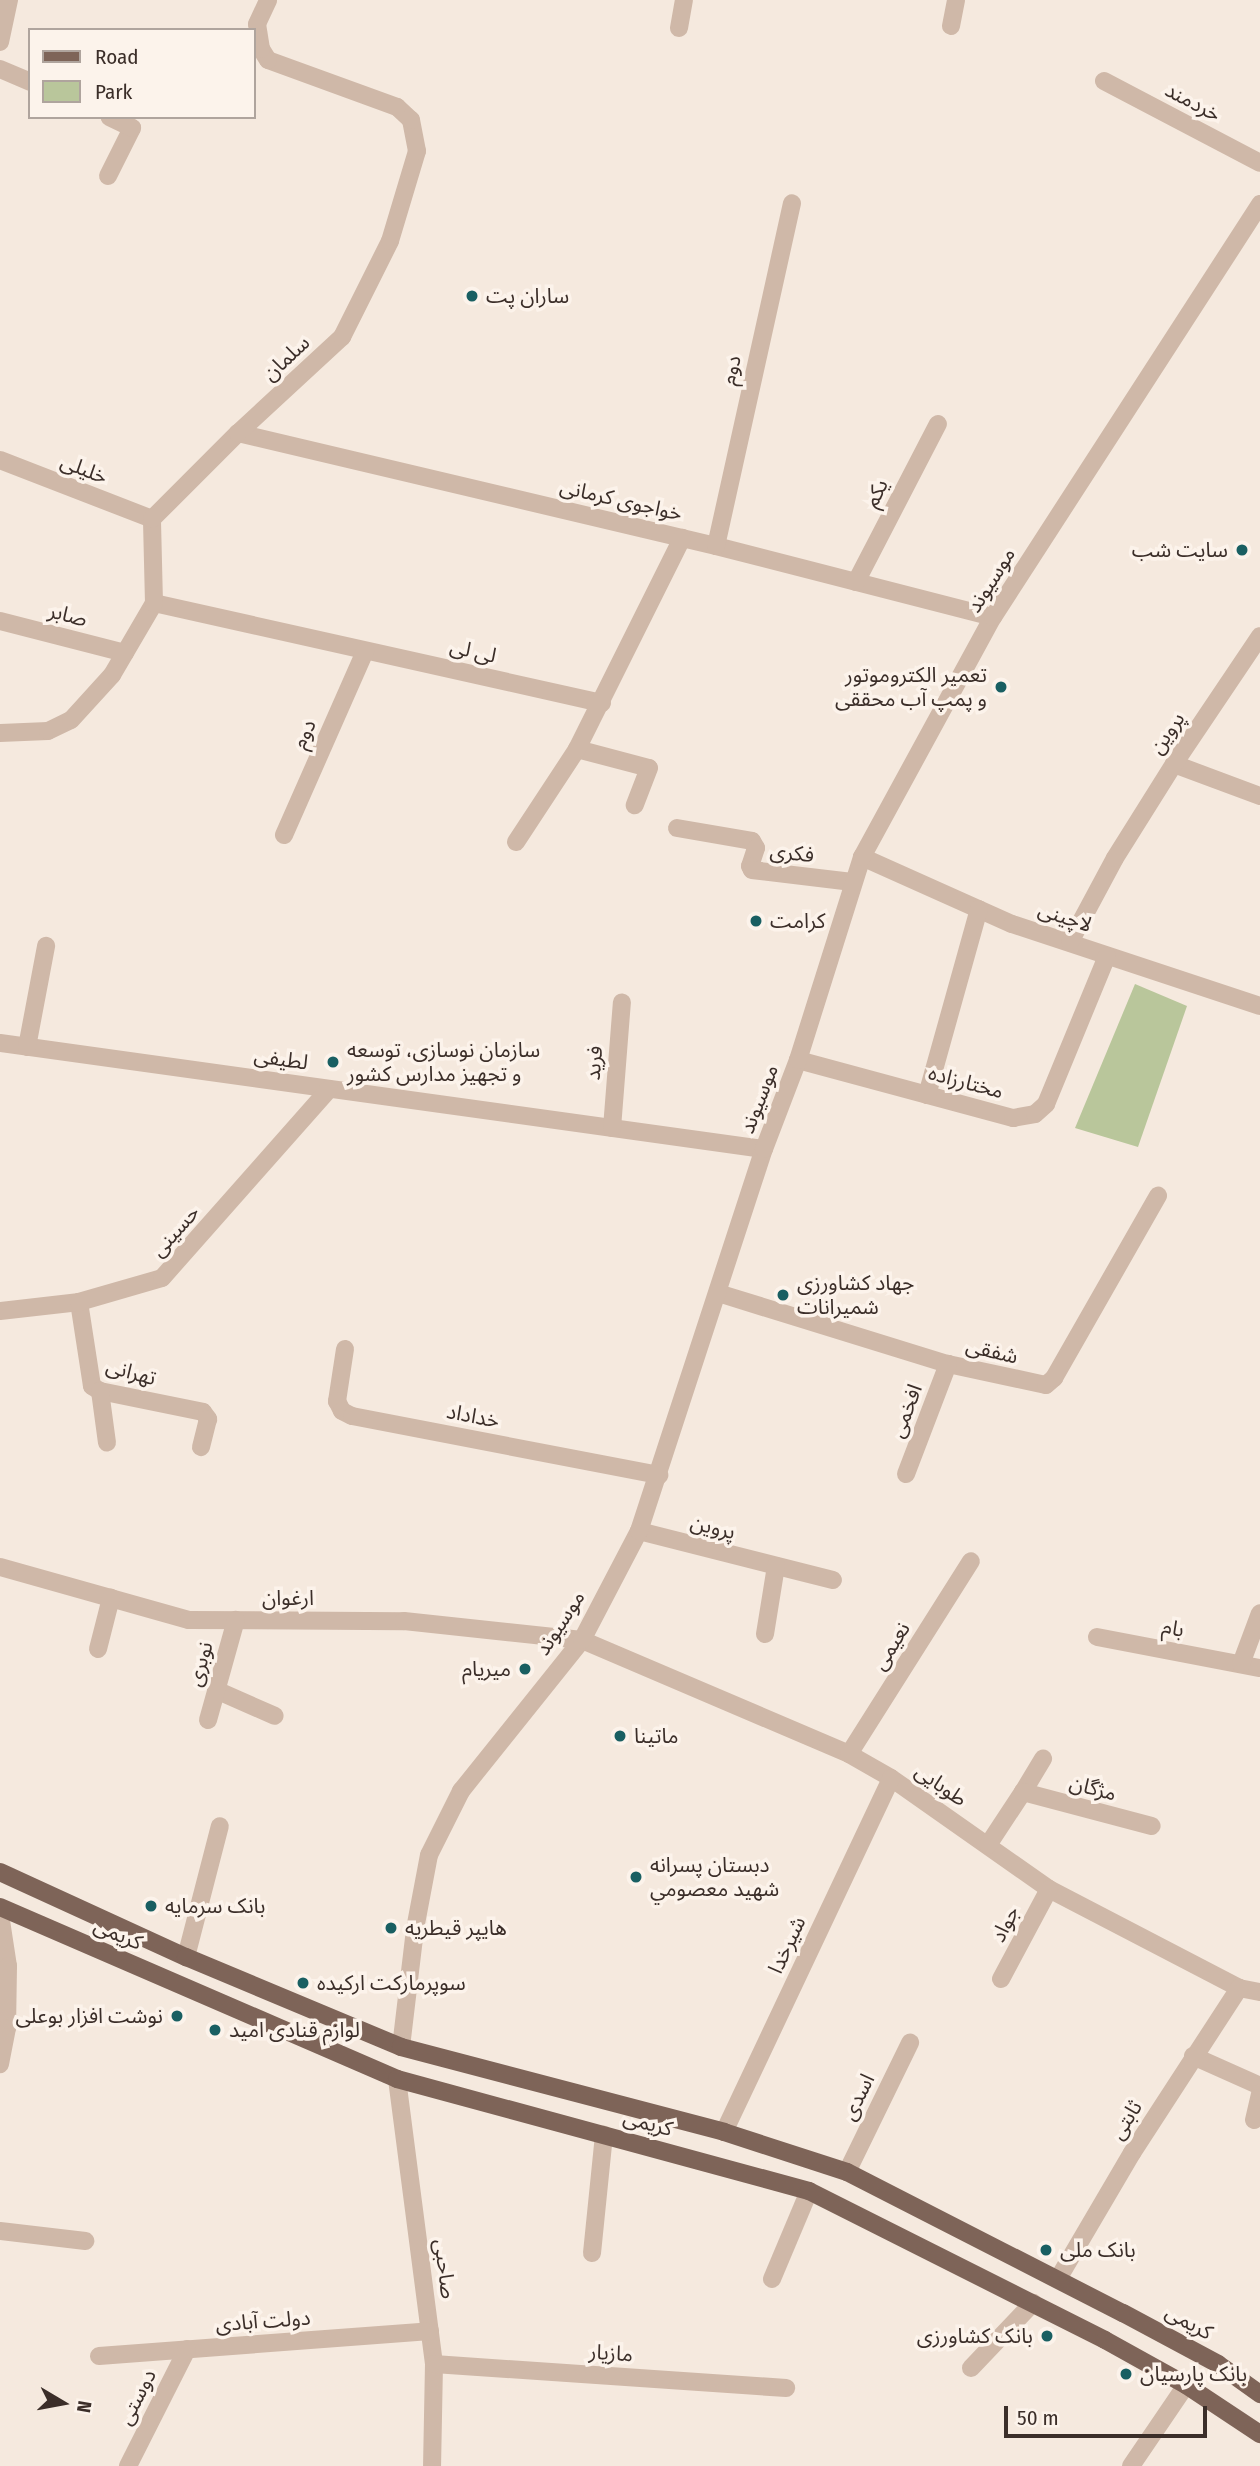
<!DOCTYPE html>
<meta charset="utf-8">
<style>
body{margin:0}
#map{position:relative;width:1260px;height:2466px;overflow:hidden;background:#f5e9de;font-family:"Fira Sans Condensed","Noto Sans Arabic",sans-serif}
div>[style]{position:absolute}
.green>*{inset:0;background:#b9c69b}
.minor>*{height:18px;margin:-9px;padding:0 9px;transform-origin:9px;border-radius:9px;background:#cfb8a8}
.major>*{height:18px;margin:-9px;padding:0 9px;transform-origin:9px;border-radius:9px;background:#7e6458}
.dots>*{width:19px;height:19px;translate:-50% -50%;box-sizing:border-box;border:4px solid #fcf3eb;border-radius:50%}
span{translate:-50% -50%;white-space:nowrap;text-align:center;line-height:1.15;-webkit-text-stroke:7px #fcf3eb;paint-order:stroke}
.street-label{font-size:21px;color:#3b2e29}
.poi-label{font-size:21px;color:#3b2e29}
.left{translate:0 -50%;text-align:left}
.right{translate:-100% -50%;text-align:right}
.legend{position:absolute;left:28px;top:28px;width:228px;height:91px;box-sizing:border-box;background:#fcf3eb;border:2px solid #afa49d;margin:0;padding:9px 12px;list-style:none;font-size:21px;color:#3b2e29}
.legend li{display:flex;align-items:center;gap:14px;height:35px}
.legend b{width:35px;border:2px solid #afa49d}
.north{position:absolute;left:28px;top:2368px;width:70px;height:70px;-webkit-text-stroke:5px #fcf3eb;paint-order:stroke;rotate:100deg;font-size:19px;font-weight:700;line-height:28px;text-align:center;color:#3b2e29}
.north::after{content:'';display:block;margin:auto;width:24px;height:32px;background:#3b2e29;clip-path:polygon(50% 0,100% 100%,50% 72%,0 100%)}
.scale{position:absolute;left:1004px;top:2406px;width:203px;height:32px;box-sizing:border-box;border:4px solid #3b2e29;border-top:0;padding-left:9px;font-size:21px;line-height:24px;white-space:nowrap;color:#3b2e29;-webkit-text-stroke:5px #fcf3eb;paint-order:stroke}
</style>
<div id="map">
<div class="green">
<i style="clip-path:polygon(1135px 984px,1187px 1006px,1138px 1147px,1075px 1128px)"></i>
</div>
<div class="minor">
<i style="left:951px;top:26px;width:26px;rotate:-79deg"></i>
<i style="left:679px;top:28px;width:28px;rotate:-80deg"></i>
<i style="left:0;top:42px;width:43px;rotate:-77.9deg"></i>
<i style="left:0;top:69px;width:33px;rotate:23deg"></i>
<i style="left:1104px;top:81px;width:176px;rotate:27.7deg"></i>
<i style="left:108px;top:176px;width:54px;rotate:-63.4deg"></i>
<i style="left:132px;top:128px;width:25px;rotate:-154deg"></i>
<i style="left:238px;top:433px;width:491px;rotate:13.3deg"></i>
<i style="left:716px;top:546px;width:286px;rotate:14.4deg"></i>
<i style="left:0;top:460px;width:163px;rotate:21.2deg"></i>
<i style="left:716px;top:546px;width:351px;rotate:-77.5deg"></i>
<i style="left:856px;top:582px;width:178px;rotate:-62.6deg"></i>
<i style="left:154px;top:603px;width:459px;rotate:12.6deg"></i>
<i style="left:0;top:621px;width:129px;rotate:14.4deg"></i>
<i style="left:0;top:733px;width:48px;rotate:-2.4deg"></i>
<i style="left:48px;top:731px;width:25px;rotate:-26deg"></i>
<i style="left:71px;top:720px;width:61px;rotate:-47.7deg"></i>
<i style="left:112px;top:675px;width:83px;rotate:-59.7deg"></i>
<i style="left:154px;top:603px;width:84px;rotate:-91.4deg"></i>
<i style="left:152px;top:519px;width:122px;rotate:-45deg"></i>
<i style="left:238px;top:433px;width:142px;rotate:-42.7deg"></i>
<i style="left:342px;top:337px;width:107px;rotate:-63.4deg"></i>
<i style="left:390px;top:241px;width:94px;rotate:-73.3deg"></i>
<i style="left:417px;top:151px;width:32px;rotate:-101deg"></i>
<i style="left:411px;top:120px;width:19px;rotate:-137deg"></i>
<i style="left:397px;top:107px;width:137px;rotate:-160deg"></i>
<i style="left:268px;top:60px;width:13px;rotate:-122deg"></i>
<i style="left:261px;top:49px;width:25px;rotate:-99deg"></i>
<i style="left:257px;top:24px;width:26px;rotate:-65deg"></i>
<i style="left:577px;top:749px;width:74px;rotate:14.8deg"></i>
<i style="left:649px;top:768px;width:40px;rotate:111deg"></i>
<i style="left:1174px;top:764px;width:92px;rotate:20.4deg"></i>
<i style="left:677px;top:828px;width:76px;rotate:9.8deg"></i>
<i style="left:752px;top:841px;width:8px;rotate:60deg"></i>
<i style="left:756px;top:848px;width:19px;rotate:108deg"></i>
<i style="left:750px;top:866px;width:4px;rotate:63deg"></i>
<i style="left:752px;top:870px;width:101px;rotate:6.8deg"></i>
<i style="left:284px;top:835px;width:201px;rotate:-66.2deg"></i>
<i style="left:516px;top:842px;width:111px;rotate:-56.7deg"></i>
<i style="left:577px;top:749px;width:236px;rotate:-63.5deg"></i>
<i style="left:862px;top:857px;width:164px;rotate:24.1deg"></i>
<i style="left:1012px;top:924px;width:261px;rotate:18.3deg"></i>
<i style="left:1070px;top:942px;width:95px;rotate:-61.8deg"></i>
<i style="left:1115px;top:858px;width:111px;rotate:-57.9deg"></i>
<i style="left:1174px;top:764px;width:154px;rotate:-56.1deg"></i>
<i style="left:0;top:1043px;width:771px;rotate:7.9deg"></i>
<i style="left:27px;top:1047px;width:103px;rotate:-79.3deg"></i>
<i style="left:798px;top:1060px;width:223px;rotate:15.1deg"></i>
<i style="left:1013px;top:1118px;width:22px;rotate:-10deg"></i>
<i style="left:1035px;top:1114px;width:15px;rotate:-42deg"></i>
<i style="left:1046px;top:1104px;width:160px;rotate:-67.6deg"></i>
<i style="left:927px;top:1095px;width:193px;rotate:-74.4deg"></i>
<i style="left:612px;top:1128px;width:126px;rotate:-85.5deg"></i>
<i style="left:718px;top:1293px;width:241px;rotate:17.2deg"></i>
<i style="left:948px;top:1364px;width:100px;rotate:12.1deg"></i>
<i style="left:1046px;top:1385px;width:11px;rotate:-41deg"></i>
<i style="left:1054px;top:1378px;width:210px;rotate:-60.3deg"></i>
<i style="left:79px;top:1302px;width:85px;rotate:81.2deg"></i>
<i style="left:92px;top:1386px;width:9px;rotate:32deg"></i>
<i style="left:100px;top:1391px;width:105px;rotate:11.5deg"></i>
<i style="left:203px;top:1412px;width:9px;rotate:54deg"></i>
<i style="left:208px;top:1419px;width:29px;rotate:104deg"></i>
<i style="left:0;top:1311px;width:80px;rotate:-6.5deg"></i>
<i style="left:79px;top:1302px;width:86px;rotate:-16.1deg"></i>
<i style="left:162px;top:1278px;width:252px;rotate:-48.5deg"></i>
<i style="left:345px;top:1349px;width:53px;rotate:98.7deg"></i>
<i style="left:337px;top:1401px;width:11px;rotate:63deg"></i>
<i style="left:342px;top:1411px;width:11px;rotate:27deg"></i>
<i style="left:352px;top:1416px;width:313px;rotate:10.9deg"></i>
<i style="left:100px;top:1391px;width:52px;rotate:82.3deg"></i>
<i style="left:906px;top:1474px;width:118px;rotate:-69.1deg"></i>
<i style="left:639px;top:1531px;width:200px;rotate:14.2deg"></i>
<i style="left:0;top:1567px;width:196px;rotate:15.7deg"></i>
<i style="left:189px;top:1620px;width:215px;rotate:0.3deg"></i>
<i style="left:404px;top:1621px;width:179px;rotate:6.1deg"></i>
<i style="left:582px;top:1640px;width:290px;rotate:23.1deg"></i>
<i style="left:849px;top:1754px;width:48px;rotate:29.7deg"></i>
<i style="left:891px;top:1778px;width:193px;rotate:35.1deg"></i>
<i style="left:1049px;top:1889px;width:214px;rotate:27.5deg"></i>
<i style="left:1239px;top:1988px;width:21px;rotate:11deg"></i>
<i style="left:765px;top:1634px;width:69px;rotate:-80.8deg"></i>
<i style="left:1097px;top:1637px;width:166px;rotate:10.8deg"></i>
<i style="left:98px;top:1649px;width:53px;rotate:-75.7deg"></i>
<i style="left:1241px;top:1664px;width:54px;rotate:-69.6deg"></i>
<i style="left:216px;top:1690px;width:64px;rotate:23.8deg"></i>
<i style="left:208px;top:1720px;width:104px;rotate:-74.4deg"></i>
<i style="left:849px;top:1754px;width:228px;rotate:-57.7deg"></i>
<i style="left:1023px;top:1792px;width:39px;rotate:-59deg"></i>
<i style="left:988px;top:1845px;width:64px;rotate:-56.6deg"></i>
<i style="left:1023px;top:1792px;width:133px;rotate:14.8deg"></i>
<i style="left:0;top:1914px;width:53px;rotate:81.3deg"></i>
<i style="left:8px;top:1966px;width:62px;rotate:90.9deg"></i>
<i style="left:7px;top:2028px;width:37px;rotate:101deg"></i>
<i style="left:186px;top:1957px;width:135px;rotate:-75.5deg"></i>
<i style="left:1001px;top:1979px;width:102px;rotate:-61.9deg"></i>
<i style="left:401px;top:2047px;width:119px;rotate:-83.2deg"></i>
<i style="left:415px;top:1929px;width:75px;rotate:-79.3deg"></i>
<i style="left:429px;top:1855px;width:72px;rotate:-63.4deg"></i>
<i style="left:461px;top:1791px;width:193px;rotate:-51.3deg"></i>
<i style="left:582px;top:1640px;width:123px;rotate:-62.4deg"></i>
<i style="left:639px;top:1531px;width:402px;rotate:-71.9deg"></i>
<i style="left:764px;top:1149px;width:95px;rotate:-69.1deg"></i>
<i style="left:798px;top:1060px;width:213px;rotate:-72.5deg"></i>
<i style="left:862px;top:857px;width:273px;rotate:-61.4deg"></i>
<i style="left:993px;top:617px;width:492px;rotate:-57.1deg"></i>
<i style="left:1193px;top:2056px;width:73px;rotate:24.1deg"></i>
<i style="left:397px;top:2079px;width:287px;rotate:82.6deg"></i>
<i style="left:434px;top:2364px;width:102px;rotate:91.1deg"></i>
<i style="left:1254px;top:2120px;width:28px;rotate:-77deg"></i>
<i style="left:724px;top:2132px;width:391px;rotate:-64.7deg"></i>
<i style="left:847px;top:2172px;width:144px;rotate:-64deg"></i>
<i style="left:0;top:2231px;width:86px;rotate:6.7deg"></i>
<i style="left:592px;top:2253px;width:119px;rotate:-84.2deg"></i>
<i style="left:772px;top:2279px;width:95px;rotate:-67.2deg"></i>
<i style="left:1058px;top:2279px;width:146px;rotate:-59.6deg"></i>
<i style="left:1132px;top:2153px;width:197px;rotate:-57deg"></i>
<i style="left:99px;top:2356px;width:332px;rotate:-4.3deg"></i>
<i style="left:434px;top:2364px;width:353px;rotate:3.9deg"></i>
<i style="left:971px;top:2368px;width:90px;rotate:-46.4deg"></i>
<i style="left:128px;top:2466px;width:131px;rotate:-63.2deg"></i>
<i style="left:1131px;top:2466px;width:98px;rotate:-55.8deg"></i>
</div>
<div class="major">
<i style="left:0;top:1872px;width:205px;rotate:24.6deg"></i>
<i style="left:186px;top:1957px;width:233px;rotate:22.7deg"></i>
<i style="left:401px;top:2047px;width:334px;rotate:14.7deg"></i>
<i style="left:724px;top:2132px;width:129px;rotate:18deg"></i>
<i style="left:847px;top:2172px;width:310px;rotate:27.1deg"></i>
<i style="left:1123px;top:2313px;width:108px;rotate:28.2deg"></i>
<i style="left:1218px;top:2364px;width:52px;rotate:35.5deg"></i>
<i style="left:0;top:1907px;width:433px;rotate:23.4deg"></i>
<i style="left:397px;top:2079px;width:427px;rotate:15.2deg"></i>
<i style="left:809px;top:2191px;width:331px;rotate:26.7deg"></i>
<i style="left:1105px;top:2340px;width:93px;rotate:29.1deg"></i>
<i style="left:1186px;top:2385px;width:89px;rotate:33.5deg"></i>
</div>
<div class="dots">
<i style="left:472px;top:296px;background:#195f62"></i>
<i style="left:1242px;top:550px;background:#195f62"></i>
<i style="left:1001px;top:687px;background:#195f62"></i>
<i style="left:756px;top:921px;background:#195f62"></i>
<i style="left:333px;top:1062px;background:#195f62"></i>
<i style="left:783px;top:1295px;background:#195f62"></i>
<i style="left:525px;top:1669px;background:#195f62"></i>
<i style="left:620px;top:1736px;background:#195f62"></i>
<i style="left:636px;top:1877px;background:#195f62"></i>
<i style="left:151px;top:1906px;background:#195f62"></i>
<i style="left:391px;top:1928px;background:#195f62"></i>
<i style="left:303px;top:1983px;background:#195f62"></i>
<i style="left:177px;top:2016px;background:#195f62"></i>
<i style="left:215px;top:2030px;background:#195f62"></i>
<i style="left:1046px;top:2250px;background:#195f62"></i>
<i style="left:1047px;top:2336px;background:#195f62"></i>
<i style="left:1126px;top:2374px;background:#195f62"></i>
</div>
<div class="street-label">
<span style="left:1193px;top:102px;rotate:28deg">خردمند</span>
<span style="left:286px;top:358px;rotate:-43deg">سلمان</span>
<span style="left:731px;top:370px;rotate:-77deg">دوم</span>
<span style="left:84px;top:469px;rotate:21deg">خلیلی</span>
<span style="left:876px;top:493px;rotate:-63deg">یکم</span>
<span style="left:621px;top:500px;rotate:13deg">خواجوی کرمانی</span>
<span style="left:991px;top:580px;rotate:-58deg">موسیوند</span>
<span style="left:68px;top:615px;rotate:15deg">صابر</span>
<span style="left:473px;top:651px;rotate:13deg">لی لی</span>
<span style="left:1167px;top:733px;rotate:-56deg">پروین</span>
<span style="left:304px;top:734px;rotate:-66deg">دوم</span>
<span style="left:792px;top:853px;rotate:6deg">فکری</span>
<span style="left:1065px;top:917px;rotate:18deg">لاچینی</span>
<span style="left:281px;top:1059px;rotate:8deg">لطیفی</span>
<span style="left:594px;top:1063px;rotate:-85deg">فرید</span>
<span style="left:966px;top:1082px;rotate:15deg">مختارزاده</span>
<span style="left:759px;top:1099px;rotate:-69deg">موسیوند</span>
<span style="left:175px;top:1231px;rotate:-48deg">حسینی</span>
<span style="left:992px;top:1351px;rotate:13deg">شفقی</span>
<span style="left:131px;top:1372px;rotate:15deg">تهرانی</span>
<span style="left:906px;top:1411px;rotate:-69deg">افخمی</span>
<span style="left:473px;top:1416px;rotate:11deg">خداداد</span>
<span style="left:713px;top:1527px;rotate:14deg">پروین</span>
<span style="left:288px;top:1598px">ارغوان</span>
<span style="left:560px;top:1623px;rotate:-57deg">موسیوند</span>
<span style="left:1173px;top:1628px;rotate:11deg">بام</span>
<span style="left:891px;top:1646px;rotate:-58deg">نعیمی</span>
<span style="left:200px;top:1664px;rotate:-74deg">نوبری</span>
<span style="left:941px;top:1785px;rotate:35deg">طوبایی</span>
<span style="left:1093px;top:1788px;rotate:15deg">مژگان</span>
<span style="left:1005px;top:1924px;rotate:-63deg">جواد</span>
<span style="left:118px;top:1934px;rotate:23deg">کریمی</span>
<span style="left:787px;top:1945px;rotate:-65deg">شیرخدا</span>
<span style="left:858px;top:2097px;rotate:-64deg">اسدی</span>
<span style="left:1126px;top:2120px;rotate:-58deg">ثابتی</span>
<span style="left:648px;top:2123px;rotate:15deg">کریمی</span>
<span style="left:445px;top:2269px;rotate:83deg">صاحبی</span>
<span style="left:263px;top:2321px;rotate:-4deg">دولت آبادی</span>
<span style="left:1189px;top:2322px;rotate:29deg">کریمی</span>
<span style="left:611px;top:2353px;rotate:4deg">مازیار</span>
<span style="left:137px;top:2397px;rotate:-63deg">دوستی</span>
</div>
<div class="poi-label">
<span class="left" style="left:486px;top:296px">ساران پت</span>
<span class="right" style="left:1228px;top:550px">سایت شب</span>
<span class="right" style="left:987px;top:687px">تعمیر الکتروموتور<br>و پمپ آب محققی</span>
<span class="left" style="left:770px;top:921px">کرامت</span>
<span class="left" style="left:347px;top:1062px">سازمان نوسازی، توسعه<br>و تجهیز مدارس کشور</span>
<span class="left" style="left:797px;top:1295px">جهاد کشاورزی<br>شمیرانات</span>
<span class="right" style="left:511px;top:1669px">میریام</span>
<span class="left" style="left:634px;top:1736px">ماتینا</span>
<span class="left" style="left:650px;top:1877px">دبستان پسرانه<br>شهيد معصومي</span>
<span class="left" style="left:165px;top:1906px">بانک سرمایه</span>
<span class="left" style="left:405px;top:1928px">هایپر قیطریه</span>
<span class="left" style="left:317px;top:1983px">سوپرمارکت ارکیده</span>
<span class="right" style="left:163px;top:2016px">نوشت افزار بوعلی</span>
<span class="left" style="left:229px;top:2030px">لوازم قنادی امید</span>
<span class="left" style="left:1060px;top:2250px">بانک ملی</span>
<span class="right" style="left:1033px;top:2336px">بانک کشاورزی</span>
<span class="left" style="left:1140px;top:2374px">بانک پارسیان</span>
</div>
<ul class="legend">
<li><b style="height:9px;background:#7e6458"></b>Road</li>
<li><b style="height:19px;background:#b9c69b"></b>Park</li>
</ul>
<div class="north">N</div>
<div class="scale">50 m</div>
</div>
